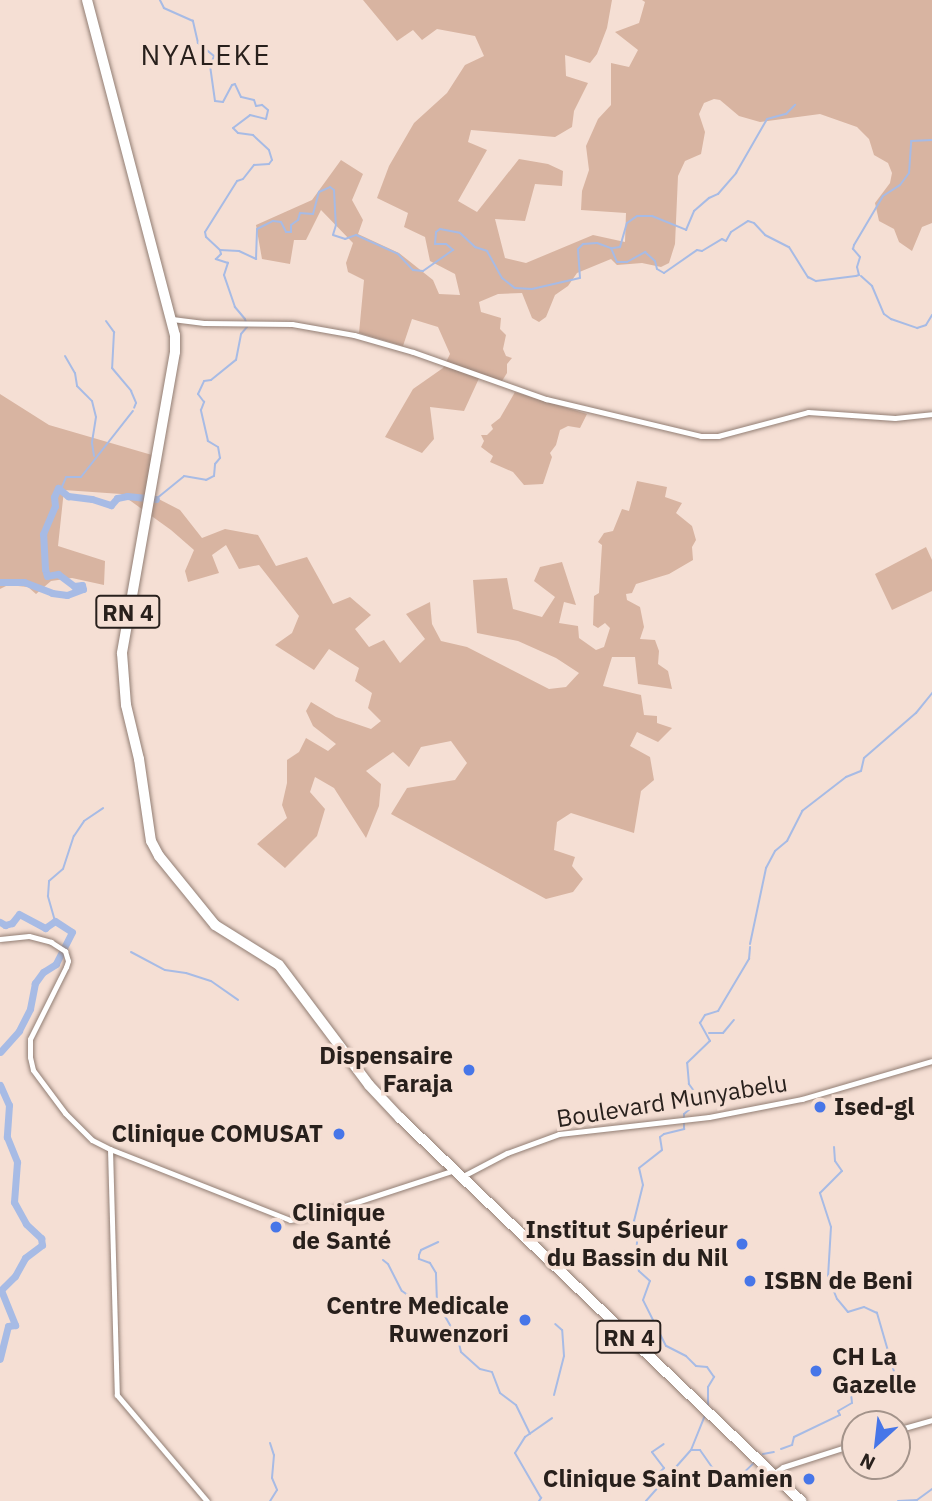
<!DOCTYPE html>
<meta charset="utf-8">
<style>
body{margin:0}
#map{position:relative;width:932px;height:1501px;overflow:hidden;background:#f5dfd4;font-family:"IBM Plex Sans",sans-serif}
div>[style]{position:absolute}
.green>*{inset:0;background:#d8b4a1}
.stream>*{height:2px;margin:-1px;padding:0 1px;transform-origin:1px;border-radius:1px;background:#a7bbe5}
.river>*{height:7px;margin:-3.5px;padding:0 3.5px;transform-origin:3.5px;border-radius:3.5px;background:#a7bbe5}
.roads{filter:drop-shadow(0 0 2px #927e74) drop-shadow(0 0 2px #927e74)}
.minor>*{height:5px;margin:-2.5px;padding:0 2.5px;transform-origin:2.5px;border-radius:2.5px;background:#fff}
.highway>*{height:10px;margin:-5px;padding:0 5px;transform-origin:5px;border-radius:5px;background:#fff}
.dots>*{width:19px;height:19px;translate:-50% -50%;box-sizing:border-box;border:4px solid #f5dfd4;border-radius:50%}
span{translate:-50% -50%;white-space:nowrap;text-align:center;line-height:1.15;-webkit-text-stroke:7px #f5dfd4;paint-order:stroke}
.shield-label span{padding:2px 5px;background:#f5dfd4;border:2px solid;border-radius:5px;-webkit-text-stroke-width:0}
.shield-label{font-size:23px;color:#28201c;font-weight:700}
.poi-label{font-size:24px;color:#28201c;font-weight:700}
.right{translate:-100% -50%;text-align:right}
.left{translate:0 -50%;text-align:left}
.street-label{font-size:24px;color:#28201c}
.quarter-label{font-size:28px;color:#28201c;letter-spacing:2px}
.north{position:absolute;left:841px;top:1410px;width:70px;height:70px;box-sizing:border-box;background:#f5dfd4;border:2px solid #a3938a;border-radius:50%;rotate:207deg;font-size:19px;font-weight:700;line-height:28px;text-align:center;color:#28201c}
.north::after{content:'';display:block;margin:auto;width:24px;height:32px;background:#4776e8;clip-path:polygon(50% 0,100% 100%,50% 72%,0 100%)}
</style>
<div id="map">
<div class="green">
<i style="clip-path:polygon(363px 0,612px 0,607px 28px,597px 54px,590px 63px,565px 55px,566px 76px,588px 83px,574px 111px,572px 127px,555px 137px,471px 130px,468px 142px,487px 150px,458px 201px,477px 212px,519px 159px,548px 164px,563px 171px,562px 186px,535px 184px,525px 221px,495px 219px,505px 258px,526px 263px,593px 235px,625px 242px,626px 213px,581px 210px,582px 191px,589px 170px,586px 146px,598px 119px,611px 105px,611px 63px,629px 67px,638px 50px,615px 32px,639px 23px,645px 2px,642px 0,932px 0,932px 223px,922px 227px,912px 251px,899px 242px,894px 229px,879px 221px,875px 203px,890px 183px,892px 173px,888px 163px,874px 155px,869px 139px,857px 127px,820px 114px,760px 122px,739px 116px,720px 100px,714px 99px,704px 103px,699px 114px,705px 132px,701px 154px,685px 161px,678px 176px,675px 244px,669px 263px,661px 267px,642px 263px,617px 265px,611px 259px,577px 273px,568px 286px,555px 295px,546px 317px,539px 322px,532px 318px,522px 293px,498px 294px,479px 302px,481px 312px,501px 318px,500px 329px,506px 335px,503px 349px,506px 356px,512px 358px,507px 364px,507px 373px,502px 381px,481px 374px,464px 411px,430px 407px,434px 439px,422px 453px,385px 437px,413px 389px,443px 368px,450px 354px,438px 327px,412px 319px,403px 346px,359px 333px,364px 280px,348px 272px,346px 263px,353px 243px,321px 210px,306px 240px,294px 240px,290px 264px,262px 259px,256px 225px,312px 200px,341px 160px,363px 174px,352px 200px,363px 220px,358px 234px,399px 253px,433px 280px,439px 294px,460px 295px,455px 274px,430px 261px,425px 237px,404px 227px,408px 213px,377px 198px,389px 166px,414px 123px,447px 93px,465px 65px,484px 56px,475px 36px,437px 29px,422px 40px,413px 30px,397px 41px)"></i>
<i style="clip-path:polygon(515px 392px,587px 414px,580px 428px,568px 426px,560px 430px,556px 445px,550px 453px,552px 457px,543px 484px,524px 485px,513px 472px,490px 462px,493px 456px,481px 447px,484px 441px,481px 435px,487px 435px,493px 429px,491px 425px,500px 418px)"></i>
<i style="clip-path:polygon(0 394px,49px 425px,152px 455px,147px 493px,180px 510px,202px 538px,225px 529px,258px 535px,276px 566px,307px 557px,333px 604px,350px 597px,371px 615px,355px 629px,369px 647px,384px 640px,400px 663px,425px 639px,406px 614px,430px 602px,432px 624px,441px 641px,467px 647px,549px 689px,566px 687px,579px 673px,556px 658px,518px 641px,477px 633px,473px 580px,507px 578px,513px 609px,542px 617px,555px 597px,534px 581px,540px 567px,562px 562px,576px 605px,564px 602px,559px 623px,578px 626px,579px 638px,596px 650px,604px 647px,610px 628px,605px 623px,598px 628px,593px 625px,594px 596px,599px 593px,602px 545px,598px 542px,604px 533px,613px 531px,622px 509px,629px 511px,637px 481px,667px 487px,665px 497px,682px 503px,676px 513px,692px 526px,696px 540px,692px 547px,693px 560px,669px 574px,636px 584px,632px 593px,626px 594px,627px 600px,640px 607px,644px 627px,640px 639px,655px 640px,659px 651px,658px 664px,668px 671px,672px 689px,638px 684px,635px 657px,612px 657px,603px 686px,641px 695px,644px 715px,657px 716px,657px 723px,672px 728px,658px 742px,637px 732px,630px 746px,650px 757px,654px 780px,641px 791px,634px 833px,571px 813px,557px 822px,554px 850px,575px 857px,572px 866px,583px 879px,573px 892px,546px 899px,391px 814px,407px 788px,455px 780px,467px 763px,451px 741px,421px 747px,409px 767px,393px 752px,366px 771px,381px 784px,379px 806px,366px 838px,334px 788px,315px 777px,310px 792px,325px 809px,317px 836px,285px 868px,257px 844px,287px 818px,282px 805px,287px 783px,287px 760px,299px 752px,306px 738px,328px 751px,336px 744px,313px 726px,306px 711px,311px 702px,336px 717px,371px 729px,381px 721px,368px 708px,372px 693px,355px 681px,359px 668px,329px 649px,314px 670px,275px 645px,292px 633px,299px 616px,259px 565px,239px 569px,226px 545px,212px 555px,219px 573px,188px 582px,185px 571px,194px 550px,171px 530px,121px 494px,64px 490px,58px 546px,105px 561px,104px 585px,72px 578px,51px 581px,36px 594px,28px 587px,8px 585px,0 589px)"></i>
<i style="clip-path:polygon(926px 547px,932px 560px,932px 591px,892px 610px,875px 574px)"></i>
</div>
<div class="stream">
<i style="left:613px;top:248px;width:7px;rotate:-8deg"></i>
<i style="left:620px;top:247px;width:25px;rotate:-74deg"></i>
<i style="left:627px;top:223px;width:12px;rotate:-35deg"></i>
<i style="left:637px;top:216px;width:15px"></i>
<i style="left:652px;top:216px;width:37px;rotate:22deg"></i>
<i style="left:686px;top:230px;width:21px;rotate:-67deg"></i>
<i style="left:694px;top:211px;width:20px;rotate:-41deg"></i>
<i style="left:709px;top:198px;width:10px;rotate:-24deg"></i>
<i style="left:718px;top:194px;width:28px;rotate:-49deg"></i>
<i style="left:736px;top:173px;width:62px;rotate:-60.1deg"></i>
<i style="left:767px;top:119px;width:20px;rotate:-15deg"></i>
<i style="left:786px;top:114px;width:13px;rotate:-45deg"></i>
<i style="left:220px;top:250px;width:19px;rotate:3deg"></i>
<i style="left:239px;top:251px;width:19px;rotate:25deg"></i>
<i style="left:256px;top:259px;width:30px;rotate:-88deg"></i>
<i style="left:257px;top:229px;width:18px;rotate:-27deg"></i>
<i style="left:273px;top:221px;width:8px;rotate:7deg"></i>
<i style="left:281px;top:222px;width:11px;rotate:63deg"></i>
<i style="left:286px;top:232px;width:5px"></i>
<i style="left:291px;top:232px;width:7px;rotate:-90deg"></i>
<i style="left:291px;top:225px;width:9px;rotate:-36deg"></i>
<i style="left:298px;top:220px;width:7px;rotate:-74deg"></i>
<i style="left:300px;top:213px;width:13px;rotate:4deg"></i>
<i style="left:313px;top:214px;width:23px;rotate:-75deg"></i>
<i style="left:319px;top:192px;width:12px;rotate:-24deg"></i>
<i style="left:330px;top:187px;width:5px;rotate:37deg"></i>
<i style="left:334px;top:190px;width:35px;rotate:87deg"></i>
<i style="left:336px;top:225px;width:10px;rotate:107deg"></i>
<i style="left:333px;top:235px;width:13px;rotate:18deg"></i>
<i style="left:345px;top:239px;width:12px;rotate:-20deg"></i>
<i style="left:356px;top:235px;width:46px;rotate:24.3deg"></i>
<i style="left:398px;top:254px;width:22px;rotate:47deg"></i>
<i style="left:413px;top:270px;width:10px;rotate:6deg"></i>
<i style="left:423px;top:271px;width:37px;rotate:-35deg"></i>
<i style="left:453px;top:250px;width:9px;rotate:-139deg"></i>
<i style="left:446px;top:244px;width:11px;rotate:180deg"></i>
<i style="left:435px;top:244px;width:12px;rotate:-85deg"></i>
<i style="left:436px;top:232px;width:5px;rotate:-37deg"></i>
<i style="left:440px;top:229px;width:20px;rotate:11deg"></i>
<i style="left:460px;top:233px;width:21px;rotate:43deg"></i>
<i style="left:475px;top:247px;width:13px;rotate:18deg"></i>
<i style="left:487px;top:251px;width:31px;rotate:61deg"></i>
<i style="left:502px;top:278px;width:16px;rotate:38deg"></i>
<i style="left:515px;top:288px;width:17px;rotate:3deg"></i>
<i style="left:532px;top:289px;width:49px;rotate:-12.9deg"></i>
<i style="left:580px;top:278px;width:29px;rotate:-94deg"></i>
<i style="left:578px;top:249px;width:7px;rotate:-45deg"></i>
<i style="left:583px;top:244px;width:14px;rotate:-4deg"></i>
<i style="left:597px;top:243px;width:15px;rotate:20deg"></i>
<i style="left:611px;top:248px;width:15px;rotate:67deg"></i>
<i style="left:617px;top:262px;width:10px"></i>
<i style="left:627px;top:262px;width:21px;rotate:-29deg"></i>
<i style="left:645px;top:252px;width:13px;rotate:42deg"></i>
<i style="left:655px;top:261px;width:8px;rotate:76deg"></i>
<i style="left:657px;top:269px;width:8px;rotate:30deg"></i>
<i style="left:664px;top:273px;width:40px;rotate:-34.9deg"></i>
<i style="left:697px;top:250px;width:5px;rotate:11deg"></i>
<i style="left:702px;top:251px;width:23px;rotate:-31deg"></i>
<i style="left:722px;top:239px;width:4px;rotate:27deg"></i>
<i style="left:726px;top:241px;width:10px;rotate:-61deg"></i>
<i style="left:731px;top:232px;width:20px;rotate:-33deg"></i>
<i style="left:748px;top:221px;width:6px;rotate:18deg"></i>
<i style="left:754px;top:223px;width:16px;rotate:47deg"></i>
<i style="left:765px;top:235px;width:27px;rotate:27deg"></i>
<i style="left:789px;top:247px;width:36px;rotate:58deg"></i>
<i style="left:808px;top:277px;width:9px;rotate:27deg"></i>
<i style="left:816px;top:281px;width:40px;rotate:-7.1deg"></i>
<i style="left:856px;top:276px;width:3px;rotate:-18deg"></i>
<i style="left:859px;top:275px;width:8px;rotate:-104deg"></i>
<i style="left:857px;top:267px;width:10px;rotate:-73deg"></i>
<i style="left:860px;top:257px;width:11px;rotate:-131deg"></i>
<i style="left:853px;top:249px;width:4px;rotate:-76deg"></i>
<i style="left:854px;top:245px;width:57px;rotate:-59.4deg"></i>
<i style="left:883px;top:196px;width:20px;rotate:-33deg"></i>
<i style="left:900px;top:185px;width:15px;rotate:-53deg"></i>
<i style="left:909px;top:173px;width:32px;rotate:-86deg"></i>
<i style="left:911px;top:141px;width:21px;rotate:-3deg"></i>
<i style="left:861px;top:276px;width:15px;rotate:42deg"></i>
<i style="left:872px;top:286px;width:30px;rotate:67deg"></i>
<i style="left:884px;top:314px;width:9px;rotate:36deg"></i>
<i style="left:891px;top:319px;width:28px;rotate:19deg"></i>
<i style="left:917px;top:328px;width:9px;rotate:-18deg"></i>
<i style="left:926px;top:325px;width:12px;rotate:-59deg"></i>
<i style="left:106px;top:321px;width:14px;rotate:54deg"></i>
<i style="left:114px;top:332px;width:36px;rotate:93deg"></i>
<i style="left:112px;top:368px;width:30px;rotate:50deg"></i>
<i style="left:131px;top:391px;width:13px;rotate:67deg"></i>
<i style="left:136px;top:403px;width:5px;rotate:112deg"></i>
<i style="left:65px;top:356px;width:20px;rotate:60deg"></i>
<i style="left:75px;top:373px;width:13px;rotate:81deg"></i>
<i style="left:77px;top:386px;width:21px;rotate:45deg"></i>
<i style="left:92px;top:401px;width:16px;rotate:76deg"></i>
<i style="left:96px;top:417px;width:26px;rotate:99deg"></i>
<i style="left:92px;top:443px;width:13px;rotate:81deg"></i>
<i style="left:61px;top:489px;width:13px;rotate:-67deg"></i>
<i style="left:66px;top:477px;width:15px"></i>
<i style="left:81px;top:477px;width:84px;rotate:-51.8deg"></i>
<i style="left:156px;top:499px;width:36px;rotate:-39deg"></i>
<i style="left:184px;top:476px;width:22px;rotate:10deg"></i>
<i style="left:206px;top:480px;width:9px;rotate:-27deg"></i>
<i style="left:214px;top:476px;width:12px;rotate:-85deg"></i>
<i style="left:215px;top:464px;width:8px;rotate:-50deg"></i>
<i style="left:220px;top:458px;width:11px;rotate:-100deg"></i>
<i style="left:218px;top:447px;width:12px;rotate:-149deg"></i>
<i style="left:208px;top:441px;width:32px;rotate:-103deg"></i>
<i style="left:201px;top:410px;width:9px;rotate:-69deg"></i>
<i style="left:204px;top:402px;width:10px;rotate:-127deg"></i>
<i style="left:198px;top:394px;width:14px;rotate:-65deg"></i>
<i style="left:204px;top:381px;width:7px;rotate:-8deg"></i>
<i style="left:211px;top:380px;width:32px;rotate:-39deg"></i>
<i style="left:236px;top:360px;width:26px;rotate:-79deg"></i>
<i style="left:241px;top:334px;width:9px;rotate:-49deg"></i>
<i style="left:247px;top:327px;width:8px;rotate:-104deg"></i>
<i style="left:245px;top:319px;width:16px;rotate:-130deg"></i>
<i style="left:235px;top:307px;width:34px;rotate:-109deg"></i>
<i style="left:224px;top:275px;width:13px;rotate:-72deg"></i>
<i style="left:228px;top:263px;width:13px;rotate:-162deg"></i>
<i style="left:216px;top:259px;width:7px;rotate:-45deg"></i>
<i style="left:221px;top:254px;width:4px;rotate:-104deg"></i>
<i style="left:220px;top:250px;width:19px;rotate:-137deg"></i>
<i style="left:206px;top:237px;width:5px;rotate:-101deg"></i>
<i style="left:205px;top:232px;width:60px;rotate:-57.9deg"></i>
<i style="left:237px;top:181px;width:6px;rotate:-18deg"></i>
<i style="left:243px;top:179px;width:18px;rotate:-52deg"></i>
<i style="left:254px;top:165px;width:15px;rotate:-4deg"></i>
<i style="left:269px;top:164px;width:5px;rotate:-53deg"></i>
<i style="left:272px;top:160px;width:10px;rotate:-107deg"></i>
<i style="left:269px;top:150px;width:22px;rotate:-137deg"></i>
<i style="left:253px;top:135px;width:15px;rotate:-172deg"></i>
<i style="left:238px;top:133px;width:7px;rotate:-135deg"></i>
<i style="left:233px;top:128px;width:21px;rotate:-37deg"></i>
<i style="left:250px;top:115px;width:16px;rotate:14deg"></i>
<i style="left:266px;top:119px;width:9px;rotate:-77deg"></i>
<i style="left:268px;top:110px;width:8px;rotate:-140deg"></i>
<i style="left:262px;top:105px;width:6px;rotate:171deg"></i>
<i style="left:256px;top:106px;width:6px;rotate:-108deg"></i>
<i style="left:254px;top:100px;width:13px;rotate:-167deg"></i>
<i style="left:241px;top:97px;width:14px;rotate:-115deg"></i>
<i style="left:235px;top:84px;width:3px;rotate:162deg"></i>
<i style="left:232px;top:85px;width:19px;rotate:118deg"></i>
<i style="left:223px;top:102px;width:8px;rotate:-173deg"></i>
<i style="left:215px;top:101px;width:35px;rotate:-98deg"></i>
<i style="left:210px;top:66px;width:11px;rotate:-68deg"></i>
<i style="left:214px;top:56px;width:21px;rotate:-141deg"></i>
<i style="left:198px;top:43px;width:23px;rotate:-103deg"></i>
<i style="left:193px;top:21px;width:32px;rotate:-156deg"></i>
<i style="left:164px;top:8px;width:9px;rotate:-117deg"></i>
<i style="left:55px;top:921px;width:26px;rotate:-106deg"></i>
<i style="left:48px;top:896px;width:15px;rotate:-86deg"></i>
<i style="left:49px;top:881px;width:18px;rotate:-41deg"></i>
<i style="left:63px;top:869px;width:35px;rotate:-72deg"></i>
<i style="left:74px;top:836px;width:18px;rotate:-56deg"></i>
<i style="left:84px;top:821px;width:23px;rotate:-34deg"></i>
<i style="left:750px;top:944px;width:78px;rotate:-78.1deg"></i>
<i style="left:766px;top:868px;width:19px;rotate:-62deg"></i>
<i style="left:775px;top:851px;width:16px;rotate:-40deg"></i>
<i style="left:787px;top:841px;width:34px;rotate:-63deg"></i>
<i style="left:802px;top:811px;width:56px;rotate:-37.7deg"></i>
<i style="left:846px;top:777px;width:16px;rotate:-22deg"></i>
<i style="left:861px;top:771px;width:13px;rotate:-77deg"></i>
<i style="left:864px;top:758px;width:69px;rotate:-40.9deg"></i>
<i style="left:916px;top:713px;width:26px;rotate:-51deg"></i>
<i style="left:131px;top:952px;width:38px;rotate:28deg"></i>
<i style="left:165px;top:970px;width:21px;rotate:8deg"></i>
<i style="left:186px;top:973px;width:26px;rotate:18deg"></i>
<i style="left:211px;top:981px;width:33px;rotate:35deg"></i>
<i style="left:709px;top:1033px;width:14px"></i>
<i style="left:723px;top:1033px;width:17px;rotate:-50deg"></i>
<i style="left:383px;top:1260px;width:6px;rotate:39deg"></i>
<i style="left:388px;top:1264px;width:30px;rotate:63deg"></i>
<i style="left:402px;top:1291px;width:12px;rotate:35deg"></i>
<i style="left:412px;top:1298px;width:27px;rotate:13deg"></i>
<i style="left:438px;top:1304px;width:40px;rotate:60.3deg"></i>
<i style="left:458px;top:1339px;width:13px;rotate:77deg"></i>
<i style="left:461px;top:1352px;width:25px;rotate:42deg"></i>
<i style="left:480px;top:1369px;width:12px;rotate:14deg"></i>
<i style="left:492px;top:1372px;width:22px;rotate:69deg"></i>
<i style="left:500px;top:1393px;width:20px;rotate:37deg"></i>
<i style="left:516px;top:1405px;width:32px;rotate:64deg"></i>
<i style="left:437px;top:1303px;width:30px;rotate:-92deg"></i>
<i style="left:436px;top:1273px;width:12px;rotate:-121deg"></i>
<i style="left:430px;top:1263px;width:12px;rotate:-160deg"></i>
<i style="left:419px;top:1259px;width:4px;rotate:-90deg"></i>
<i style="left:419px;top:1255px;width:5px;rotate:-68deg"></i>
<i style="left:421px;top:1250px;width:19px;rotate:-25deg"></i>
<i style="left:554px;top:1395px;width:40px;rotate:-75.6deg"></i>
<i style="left:564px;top:1356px;width:26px;rotate:-94deg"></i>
<i style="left:562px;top:1330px;width:9px;rotate:-139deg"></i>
<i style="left:708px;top:1405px;width:18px;rotate:-90deg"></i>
<i style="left:708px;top:1387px;width:12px;rotate:-59deg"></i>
<i style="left:714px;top:1377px;width:12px;rotate:-125deg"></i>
<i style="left:707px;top:1367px;width:11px;rotate:-175deg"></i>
<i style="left:696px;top:1366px;width:14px;rotate:-135deg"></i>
<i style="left:686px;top:1356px;width:22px;rotate:-153deg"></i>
<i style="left:666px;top:1346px;width:51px;rotate:-116.6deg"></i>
<i style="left:643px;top:1300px;width:20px;rotate:-70deg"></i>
<i style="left:650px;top:1281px;width:15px;rotate:-138deg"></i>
<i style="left:639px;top:1271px;width:10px;rotate:-107deg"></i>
<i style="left:636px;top:1261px;width:22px;rotate:-87deg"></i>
<i style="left:637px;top:1239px;width:9px;rotate:-69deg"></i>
<i style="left:640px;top:1231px;width:12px;rotate:-121deg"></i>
<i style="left:634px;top:1221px;width:37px;rotate:-76deg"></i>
<i style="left:643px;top:1185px;width:17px;rotate:-103deg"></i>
<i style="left:639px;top:1168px;width:29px;rotate:-38deg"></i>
<i style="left:662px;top:1150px;width:13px;rotate:-99deg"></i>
<i style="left:660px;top:1137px;width:5px;rotate:-37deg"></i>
<i style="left:664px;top:1134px;width:21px;rotate:-14deg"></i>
<i style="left:684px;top:1129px;width:15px;rotate:-90deg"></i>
<i style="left:684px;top:1114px;width:8px;rotate:-40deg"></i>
<i style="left:690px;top:1109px;width:18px;rotate:-77deg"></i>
<i style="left:694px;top:1091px;width:9px;rotate:-126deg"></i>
<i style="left:689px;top:1084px;width:21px;rotate:-95deg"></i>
<i style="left:687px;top:1063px;width:32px;rotate:-44deg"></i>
<i style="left:710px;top:1041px;width:21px;rotate:-119deg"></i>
<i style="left:700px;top:1023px;width:9px;rotate:-58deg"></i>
<i style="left:705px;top:1015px;width:14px;rotate:-17deg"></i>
<i style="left:718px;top:1011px;width:61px;rotate:-59.2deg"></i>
<i style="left:749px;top:959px;width:12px;rotate:-85deg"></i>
<i style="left:270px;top:1443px;width:13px;rotate:72deg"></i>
<i style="left:274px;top:1455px;width:23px;rotate:95deg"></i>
<i style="left:272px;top:1478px;width:13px;rotate:67deg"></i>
<i style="left:277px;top:1490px;width:13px;rotate:122deg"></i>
<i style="left:781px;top:1449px;width:12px;rotate:-20deg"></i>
<i style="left:792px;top:1445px;width:8px;rotate:-76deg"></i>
<i style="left:794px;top:1437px;width:51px;rotate:-25.6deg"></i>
<i style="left:840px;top:1415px;width:4px;rotate:-117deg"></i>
<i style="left:838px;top:1411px;width:16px;rotate:-30deg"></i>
<i style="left:852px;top:1403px;width:9px;rotate:-96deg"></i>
<i style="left:851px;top:1394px;width:45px;rotate:-20.9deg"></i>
<i style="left:893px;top:1378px;width:4px;rotate:-56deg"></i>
<i style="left:895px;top:1375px;width:65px;rotate:-106.2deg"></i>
<i style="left:877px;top:1313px;width:14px;rotate:-155deg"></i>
<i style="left:864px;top:1307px;width:17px;rotate:163deg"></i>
<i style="left:848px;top:1312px;width:17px;rotate:-130deg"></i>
<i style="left:837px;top:1299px;width:24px;rotate:-112deg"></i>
<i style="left:828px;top:1277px;width:50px;rotate:-86.6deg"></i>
<i style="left:831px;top:1227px;width:36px;rotate:-108deg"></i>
<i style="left:820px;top:1193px;width:31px;rotate:-45deg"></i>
<i style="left:842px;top:1171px;width:12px;rotate:-125deg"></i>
<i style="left:835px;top:1161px;width:14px;rotate:-94deg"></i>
<i style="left:691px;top:1450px;width:9px"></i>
<i style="left:700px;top:1450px;width:21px;rotate:55deg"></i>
<i style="left:712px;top:1467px;width:26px;rotate:40deg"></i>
<i style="left:732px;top:1484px;width:29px;rotate:-44deg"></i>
<i style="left:763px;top:1454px;width:11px;rotate:-10deg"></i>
<i style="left:662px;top:1484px;width:10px;rotate:-119deg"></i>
<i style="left:657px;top:1475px;width:10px;rotate:-45deg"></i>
<i style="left:664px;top:1468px;width:20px;rotate:-127deg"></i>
<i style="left:652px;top:1452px;width:14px;rotate:-34deg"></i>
<i style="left:539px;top:1501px;width:4px;rotate:-56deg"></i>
<i style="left:541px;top:1498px;width:52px;rotate:-120deg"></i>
<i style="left:515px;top:1453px;width:19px;rotate:-58deg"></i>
<i style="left:525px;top:1437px;width:33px;rotate:-35deg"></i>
<i style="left:646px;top:1501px;width:68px;rotate:-48.6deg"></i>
<i style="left:691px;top:1450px;width:37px;rotate:-68deg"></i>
<i style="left:898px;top:1501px;width:19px;rotate:-3deg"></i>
<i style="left:917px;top:1500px;width:19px;rotate:-36deg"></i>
</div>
<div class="river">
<i style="left:0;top:582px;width:24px"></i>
<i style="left:24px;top:582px;width:30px;rotate:21deg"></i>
<i style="left:52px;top:593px;width:15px;rotate:8deg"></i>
<i style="left:67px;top:595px;width:17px;rotate:-21deg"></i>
<i style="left:83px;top:589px;width:4px;rotate:-104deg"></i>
<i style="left:82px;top:585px;width:8px;rotate:173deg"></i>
<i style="left:74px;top:586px;width:20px;rotate:-143deg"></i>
<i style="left:58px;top:574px;width:11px;rotate:170deg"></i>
<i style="left:47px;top:576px;width:7px;rotate:-106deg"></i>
<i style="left:45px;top:569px;width:35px;rotate:-93deg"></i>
<i style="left:43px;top:534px;width:30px;rotate:-67deg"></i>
<i style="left:55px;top:506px;width:9px;rotate:-96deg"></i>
<i style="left:54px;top:497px;width:10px;rotate:-66deg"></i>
<i style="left:58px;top:488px;width:13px;rotate:39deg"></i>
<i style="left:68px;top:496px;width:24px;rotate:7deg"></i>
<i style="left:92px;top:499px;width:20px;rotate:18deg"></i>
<i style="left:111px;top:505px;width:9px;rotate:-49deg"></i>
<i style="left:117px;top:498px;width:10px;rotate:-11deg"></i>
<i style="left:127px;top:496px;width:29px;rotate:6deg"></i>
<i style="left:0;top:922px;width:6px;rotate:31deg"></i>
<i style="left:5px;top:925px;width:7px;rotate:-16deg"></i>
<i style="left:12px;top:923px;width:11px;rotate:-52deg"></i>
<i style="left:19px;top:914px;width:30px;rotate:28deg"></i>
<i style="left:45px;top:928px;width:12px;rotate:-35deg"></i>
<i style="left:55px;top:921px;width:20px;rotate:33deg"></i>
<i style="left:72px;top:932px;width:36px;rotate:117deg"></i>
<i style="left:56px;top:964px;width:15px;rotate:148deg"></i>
<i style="left:43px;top:972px;width:14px;rotate:126deg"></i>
<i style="left:35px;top:983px;width:26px;rotate:101deg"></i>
<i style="left:30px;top:1009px;width:25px;rotate:117deg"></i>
<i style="left:19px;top:1031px;width:28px;rotate:132deg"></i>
<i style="left:0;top:1085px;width:22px;rotate:66deg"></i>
<i style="left:9px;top:1105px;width:32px;rotate:94deg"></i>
<i style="left:7px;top:1137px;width:27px;rotate:68deg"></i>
<i style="left:17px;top:1162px;width:40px;rotate:94.3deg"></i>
<i style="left:14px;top:1202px;width:25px;rotate:61deg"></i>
<i style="left:26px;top:1224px;width:21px;rotate:43deg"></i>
<i style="left:41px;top:1238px;width:7px;rotate:82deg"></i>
<i style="left:42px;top:1245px;width:21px;rotate:143deg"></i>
<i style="left:25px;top:1258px;width:21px;rotate:119deg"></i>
<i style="left:15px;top:1276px;width:20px;rotate:135deg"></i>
<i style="left:1px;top:1290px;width:38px;rotate:68deg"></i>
<i style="left:15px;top:1325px;width:7px;rotate:172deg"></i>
<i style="left:8px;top:1326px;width:34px;rotate:104deg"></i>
</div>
<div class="roads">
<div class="minor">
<i style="left:172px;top:319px;width:32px;rotate:7deg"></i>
<i style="left:204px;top:323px;width:88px;rotate:0.7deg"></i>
<i style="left:292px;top:324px;width:63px;rotate:10.1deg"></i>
<i style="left:354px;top:335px;width:61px;rotate:16.1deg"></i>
<i style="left:413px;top:352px;width:141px;rotate:19.5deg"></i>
<i style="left:546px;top:399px;width:159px;rotate:13.4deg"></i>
<i style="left:701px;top:436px;width:17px"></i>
<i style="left:718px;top:436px;width:93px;rotate:-14.9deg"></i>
<i style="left:808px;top:412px;width:87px;rotate:3.9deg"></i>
<i style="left:895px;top:418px;width:37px;rotate:-6deg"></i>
<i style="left:0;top:939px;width:29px;rotate:-6deg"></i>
<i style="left:29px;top:936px;width:23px;rotate:15deg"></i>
<i style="left:51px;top:942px;width:17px;rotate:33deg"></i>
<i style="left:65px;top:951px;width:10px;rotate:73deg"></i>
<i style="left:68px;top:961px;width:6px;rotate:108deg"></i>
<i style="left:66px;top:967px;width:80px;rotate:116.6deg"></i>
<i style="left:30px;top:1039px;width:18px;rotate:90deg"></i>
<i style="left:30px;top:1057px;width:13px;rotate:77deg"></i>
<i style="left:33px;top:1070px;width:54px;rotate:53.3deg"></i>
<i style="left:65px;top:1113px;width:38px;rotate:45deg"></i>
<i style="left:92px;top:1140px;width:20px;rotate:27deg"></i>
<i style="left:110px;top:1149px;width:193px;rotate:21.5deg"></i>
<i style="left:290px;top:1220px;width:31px;rotate:-11deg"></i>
<i style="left:320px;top:1214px;width:142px;rotate:-18.1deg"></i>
<i style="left:110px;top:1149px;width:246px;rotate:88.4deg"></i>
<i style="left:117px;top:1395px;width:139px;rotate:49.7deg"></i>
<i style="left:463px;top:1176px;width:50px;rotate:-27.6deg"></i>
<i style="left:507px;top:1153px;width:55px;rotate:-20.1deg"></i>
<i style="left:559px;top:1134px;width:151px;rotate:-6.5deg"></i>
<i style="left:709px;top:1117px;width:95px;rotate:-11deg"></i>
<i style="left:802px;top:1099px;width:135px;rotate:-16.3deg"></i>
<i style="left:897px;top:1430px;width:36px;rotate:-16deg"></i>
<i style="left:773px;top:1474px;width:12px;rotate:-35deg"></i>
<i style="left:783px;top:1467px;width:76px;rotate:-17.7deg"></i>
</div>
<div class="highway">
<i style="left:87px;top:0;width:346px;rotate:75.3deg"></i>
<i style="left:175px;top:335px;width:17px;rotate:90deg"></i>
<i style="left:175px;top:352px;width:306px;rotate:100deg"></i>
<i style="left:122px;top:653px;width:52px;rotate:85.6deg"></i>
<i style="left:126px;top:705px;width:56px;rotate:76.5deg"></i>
<i style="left:139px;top:759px;width:83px;rotate:81.7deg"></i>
<i style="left:151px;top:841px;width:17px;rotate:62deg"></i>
<i style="left:159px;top:856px;width:89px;rotate:50.9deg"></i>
<i style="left:215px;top:925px;width:75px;rotate:32deg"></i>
<i style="left:279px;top:965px;width:150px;rotate:53.1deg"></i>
<i style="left:369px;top:1085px;width:45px;rotate:46.8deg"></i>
<i style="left:400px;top:1118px;width:555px;rotate:43.68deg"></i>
</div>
</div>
<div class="dots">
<i style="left:469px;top:1070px;background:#4776e8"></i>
<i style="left:820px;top:1107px;background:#4776e8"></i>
<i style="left:339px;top:1134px;background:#4776e8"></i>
<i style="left:276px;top:1227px;background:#4776e8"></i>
<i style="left:742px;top:1244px;background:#4776e8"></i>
<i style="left:750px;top:1281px;background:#4776e8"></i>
<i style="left:525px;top:1320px;background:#4776e8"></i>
<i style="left:816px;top:1371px;background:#4776e8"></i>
<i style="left:809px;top:1479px;background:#4776e8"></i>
</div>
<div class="shield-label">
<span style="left:128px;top:612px">RN 4</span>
<span style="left:629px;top:1337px">RN 4</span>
</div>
<div class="poi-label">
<span class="right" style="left:453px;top:1070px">Dispensaire<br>Faraja</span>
<span class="left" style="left:834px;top:1107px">Ised-gl</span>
<span class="right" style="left:323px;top:1134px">Clinique COMUSAT</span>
<span class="left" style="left:292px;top:1227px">Clinique<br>de Santé</span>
<span class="right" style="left:728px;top:1244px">Institut Supérieur<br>du Bassin du Nil</span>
<span class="left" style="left:764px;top:1281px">ISBN de Beni</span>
<span class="right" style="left:509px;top:1320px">Centre Medicale<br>Ruwenzori</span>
<span class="left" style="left:832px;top:1371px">CH La<br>Gazelle</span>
<span class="right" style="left:793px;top:1479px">Clinique Saint Damien</span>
</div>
<div class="street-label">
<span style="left:672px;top:1101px;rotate:-9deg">Boulevard Munyabelu</span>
</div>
<div class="quarter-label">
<span style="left:206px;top:55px">NYALEKE</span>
</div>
<div class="north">N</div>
</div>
